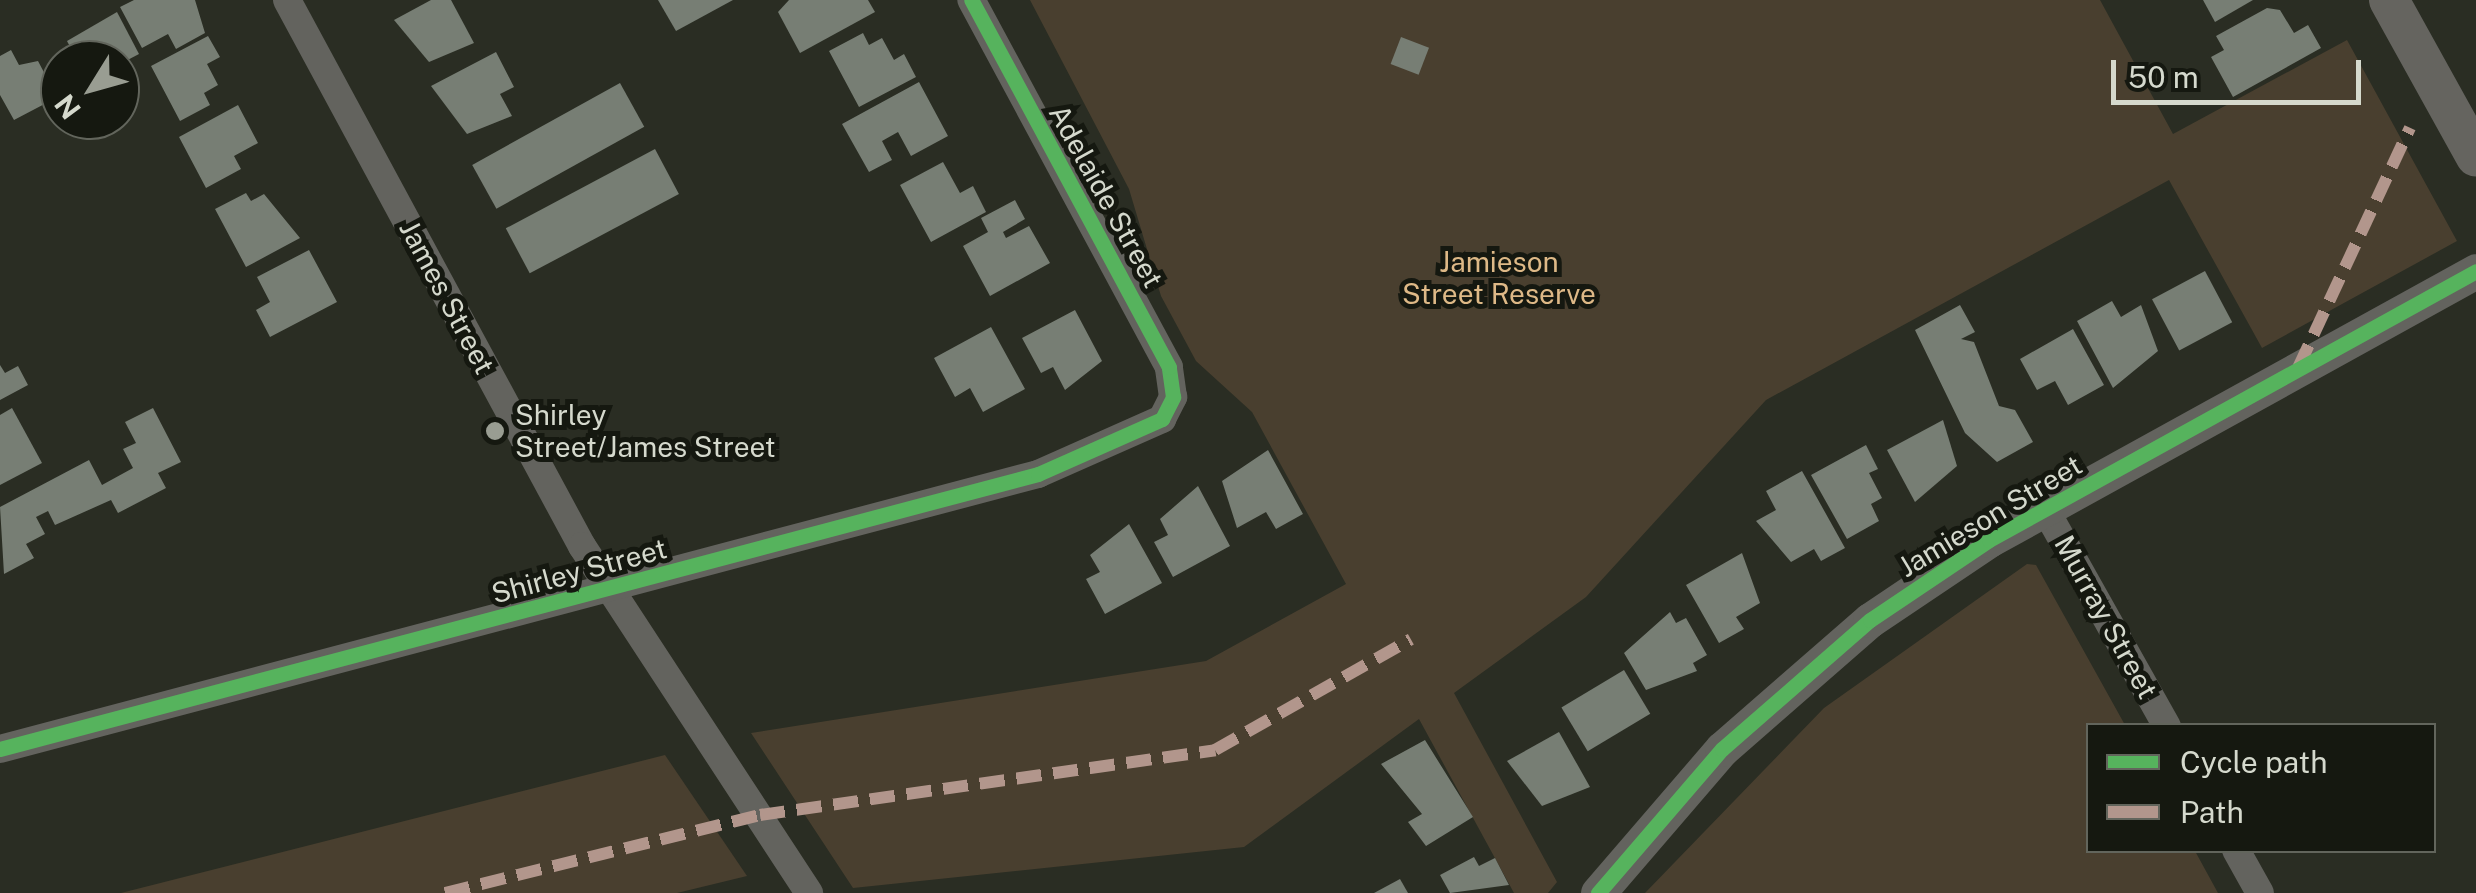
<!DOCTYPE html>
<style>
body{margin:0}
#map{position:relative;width:2476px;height:893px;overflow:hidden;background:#2a2d23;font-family:"Public Sans",sans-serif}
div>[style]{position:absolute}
.green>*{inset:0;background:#493f2f}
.building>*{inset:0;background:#777e74;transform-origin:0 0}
.minor>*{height:28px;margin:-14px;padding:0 14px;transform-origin:14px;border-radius:14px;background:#63635e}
.tertiary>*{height:35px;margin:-17.5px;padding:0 17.5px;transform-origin:17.5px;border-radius:17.5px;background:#63635e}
.secondary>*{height:40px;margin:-20px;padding:0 20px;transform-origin:20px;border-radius:20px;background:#65645f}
.quiet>*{height:12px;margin-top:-6px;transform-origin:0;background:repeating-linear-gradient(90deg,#b2968c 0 25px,transparent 0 37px)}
.cycleway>*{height:15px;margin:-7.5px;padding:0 7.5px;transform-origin:7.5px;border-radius:7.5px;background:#56b35d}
.dots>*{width:28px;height:28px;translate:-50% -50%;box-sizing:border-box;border:5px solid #151810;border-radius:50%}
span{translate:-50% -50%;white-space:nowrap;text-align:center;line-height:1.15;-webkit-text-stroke:10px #151810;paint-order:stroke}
.street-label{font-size:28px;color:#d5d9cd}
.park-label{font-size:28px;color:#deb987}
.poi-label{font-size:28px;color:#d5d9cd}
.left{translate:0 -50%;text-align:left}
.legend{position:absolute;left:2086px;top:723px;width:350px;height:130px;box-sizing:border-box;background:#151810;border:2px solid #62655c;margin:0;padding:12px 18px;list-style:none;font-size:30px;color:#d5d9cd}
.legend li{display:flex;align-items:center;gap:20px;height:50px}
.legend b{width:50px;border:2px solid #62655c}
.north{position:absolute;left:40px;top:40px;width:100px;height:100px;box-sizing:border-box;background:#151810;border:2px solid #62655c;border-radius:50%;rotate:233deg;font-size:28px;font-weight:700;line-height:40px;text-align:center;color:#d5d9cd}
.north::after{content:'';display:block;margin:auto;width:35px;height:45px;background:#999d92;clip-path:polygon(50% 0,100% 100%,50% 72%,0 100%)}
.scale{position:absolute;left:2111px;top:60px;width:250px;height:45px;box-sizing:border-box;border:5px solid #d5d9cd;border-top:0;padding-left:12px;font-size:30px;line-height:35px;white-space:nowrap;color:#d5d9cd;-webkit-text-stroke:8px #151810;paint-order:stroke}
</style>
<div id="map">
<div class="green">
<i style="clip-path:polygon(1030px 0,2100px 0,2173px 134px,2347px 40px,2457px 241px,2262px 348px,2169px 180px,1766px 400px,1586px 597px,1454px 693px,1557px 882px,1548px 893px,1514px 893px,1419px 719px,1244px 847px,853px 888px,751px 733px,1206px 661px,1346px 584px,1252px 412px,1196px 361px,1161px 296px,1129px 189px)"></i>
<i style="clip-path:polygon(2027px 564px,2036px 565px,2125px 725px,2088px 726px,2088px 850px,2195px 851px,2218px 893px,1645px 893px,1824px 708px)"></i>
<i style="clip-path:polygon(665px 755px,747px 876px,677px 893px,121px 893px)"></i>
</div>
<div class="building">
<i style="clip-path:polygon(134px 0,195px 0,205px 33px,176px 49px,168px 34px,142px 48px,120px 7px)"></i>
<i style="clip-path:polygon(431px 0,451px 0,474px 43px,429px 62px,394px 20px)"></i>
<i style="clip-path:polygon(658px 0,733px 0,676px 31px)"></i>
<i style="clip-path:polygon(789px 0,868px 0,875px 12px,800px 53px,778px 12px)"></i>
<i style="clip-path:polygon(2203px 0,2253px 0,2215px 22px)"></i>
<i style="clip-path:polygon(2267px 8px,2280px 10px,2294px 33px,2308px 25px,2321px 48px,2233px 97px,2211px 57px,2224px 50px,2216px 36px)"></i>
<i style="clip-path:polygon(117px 12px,139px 54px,120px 64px,77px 60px,67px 41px)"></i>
<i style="clip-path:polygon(863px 33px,869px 45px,882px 38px,894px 60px,904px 54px,916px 77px,859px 107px,829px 51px)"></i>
<i style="clip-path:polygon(208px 36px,220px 57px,207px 64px,218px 85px,204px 93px,210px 105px,180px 121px,151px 66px)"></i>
<i style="left:1401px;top:37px;width:30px;height:29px;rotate:21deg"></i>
<i style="clip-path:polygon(11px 50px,19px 65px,38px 61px,48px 80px,60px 73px,60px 111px,54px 99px,14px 120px,0 95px,0 56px)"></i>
<i style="clip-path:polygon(496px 52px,514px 87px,500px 94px,512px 116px,467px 134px,431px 86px)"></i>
<i style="clip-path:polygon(919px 82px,948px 136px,911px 156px,898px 132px,882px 141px,892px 160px,869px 172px,842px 124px)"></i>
<i style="left:620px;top:83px;width:50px;height:169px;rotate:61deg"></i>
<i style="clip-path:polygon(238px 105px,258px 143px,234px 156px,241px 169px,206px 188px,179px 137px)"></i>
<i style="left:655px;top:149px;width:51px;height:169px;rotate:62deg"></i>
<i style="clip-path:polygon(943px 162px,960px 193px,973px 186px,986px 212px,931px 242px,900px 185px)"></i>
<i style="clip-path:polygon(246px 193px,251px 201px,264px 194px,300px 238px,246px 267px,215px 209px)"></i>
<i style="clip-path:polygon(1015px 200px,1025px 219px,1003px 232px,1006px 238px,1029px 226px,1050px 263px,990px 296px,963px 246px,988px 232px,981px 218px)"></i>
<i style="clip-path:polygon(309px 250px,337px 302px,270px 337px,256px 310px,270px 302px,257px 277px)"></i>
<i style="left:2205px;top:271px;width:58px;height:60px;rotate:62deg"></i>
<i style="clip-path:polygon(2112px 301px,2121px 317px,2141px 305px,2158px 351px,2113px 388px,2077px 321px)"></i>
<i style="clip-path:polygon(1960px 305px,1975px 332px,1961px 339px,1974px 342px,1999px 406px,2015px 410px,2033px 442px,1997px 462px,1965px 433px,1915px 330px)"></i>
<i style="clip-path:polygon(1075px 310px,1102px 361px,1065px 390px,1053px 367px,1041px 373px,1022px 338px)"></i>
<i style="clip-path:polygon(991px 327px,1025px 389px,983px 412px,970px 388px,955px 397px,934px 358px)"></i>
<i style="clip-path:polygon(2073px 329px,2104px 385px,2068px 405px,2055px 381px,2037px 390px,2020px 359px)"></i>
<i style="clip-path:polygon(0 365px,5px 373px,18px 366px,28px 385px,0 400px)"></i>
<i style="clip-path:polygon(12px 408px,42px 463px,0 485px,0 415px)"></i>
<i style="clip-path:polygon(153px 408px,181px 462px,158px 473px,166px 488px,118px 513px,111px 500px,55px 525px,48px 511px,36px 517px,45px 534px,26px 544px,34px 558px,4px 574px,0 507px,89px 460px,102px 485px,133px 468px,123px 449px,136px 443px,125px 422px)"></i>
<i style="clip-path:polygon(1943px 420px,1957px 466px,1915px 502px,1887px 450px)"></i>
<i style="clip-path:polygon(1866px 445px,1878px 469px,1869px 473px,1882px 498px,1871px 504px,1879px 521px,1847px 539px,1811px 475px)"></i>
<i style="clip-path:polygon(1268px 450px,1303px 514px,1276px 529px,1266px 512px,1237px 528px,1222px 481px)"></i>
<i style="clip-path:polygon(1802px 471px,1845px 548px,1821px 561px,1814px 549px,1791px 562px,1756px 521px,1776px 510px,1766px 491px)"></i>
<i style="clip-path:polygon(1198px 486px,1230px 546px,1173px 577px,1154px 542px,1168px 535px,1160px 519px)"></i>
<i style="clip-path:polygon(1129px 524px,1162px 583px,1105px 614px,1086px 579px,1100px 572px,1090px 555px)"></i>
<i style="clip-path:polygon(1742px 553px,1760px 603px,1736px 617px,1744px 629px,1719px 643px,1686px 585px)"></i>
<i style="clip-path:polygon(1670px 612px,1676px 623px,1686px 618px,1707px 655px,1693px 663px,1697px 671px,1646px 690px,1624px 653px)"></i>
<i style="left:1624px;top:670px;width:51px;height:73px;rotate:59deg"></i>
<i style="clip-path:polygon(1559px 732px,1590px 787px,1542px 806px,1507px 761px)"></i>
<i style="clip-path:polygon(1425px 740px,1473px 817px,1426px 846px,1408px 822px,1422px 814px,1381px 764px)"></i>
<i style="clip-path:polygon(1474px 857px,1479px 866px,1495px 858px,1509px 885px,1450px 893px,1440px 875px)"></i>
<i style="clip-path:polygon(1400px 879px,1408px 893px,1374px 893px)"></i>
</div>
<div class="minor">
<i style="left:287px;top:0;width:621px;rotate:61.62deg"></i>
<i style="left:582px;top:546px;width:415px;rotate:56.8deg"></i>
<i style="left:2045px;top:509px;width:249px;rotate:60.7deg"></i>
<i style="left:0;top:749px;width:1074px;rotate:-14.84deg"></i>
<i style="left:1038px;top:474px;width:136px;rotate:-23.9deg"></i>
<i style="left:1162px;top:419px;width:25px;rotate:-63deg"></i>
<i style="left:1173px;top:397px;width:30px;rotate:-98deg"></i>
<i style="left:1169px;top:367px;width:417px;rotate:-118.3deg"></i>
<i style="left:2236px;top:850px;width:49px;rotate:60.8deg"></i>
</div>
<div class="tertiary">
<i style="left:1598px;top:893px;width:190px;rotate:-49.3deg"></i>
<i style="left:1722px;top:749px;width:196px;rotate:-41.1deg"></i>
<i style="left:1870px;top:620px;width:143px;rotate:-33.9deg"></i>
<i style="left:1989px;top:540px;width:556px;rotate:-28.91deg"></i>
</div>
<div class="secondary">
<i style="left:2389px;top:0;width:179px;rotate:61deg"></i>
</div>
<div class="quiet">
<i style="left:2298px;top:368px;width:265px;rotate:-65deg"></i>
<i style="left:445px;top:893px;width:325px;rotate:-13.9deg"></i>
<i style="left:760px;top:815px;width:460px;rotate:-8.1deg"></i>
<i style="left:1215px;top:750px;width:225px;rotate:-29.5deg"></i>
</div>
<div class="cycleway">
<i style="left:0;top:749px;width:1074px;rotate:-14.84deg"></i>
<i style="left:1038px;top:474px;width:136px;rotate:-23.9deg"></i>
<i style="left:1162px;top:419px;width:25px;rotate:-63deg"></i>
<i style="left:1173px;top:397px;width:30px;rotate:-98deg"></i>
<i style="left:1169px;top:367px;width:417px;rotate:-118.3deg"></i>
<i style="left:1598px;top:893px;width:190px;rotate:-49.3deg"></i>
<i style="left:1722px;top:749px;width:196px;rotate:-41.1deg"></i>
<i style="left:1870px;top:620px;width:143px;rotate:-33.9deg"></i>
<i style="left:1989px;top:540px;width:556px;rotate:-28.91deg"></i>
</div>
<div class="dots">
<i style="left:495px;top:431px;background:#999d92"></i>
</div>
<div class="street-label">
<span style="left:1106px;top:196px;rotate:61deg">Adelaide Street</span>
<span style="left:447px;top:297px;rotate:62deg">James Street</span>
<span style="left:1990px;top:516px;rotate:-31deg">Jamieson Street</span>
<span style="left:579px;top:571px;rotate:-15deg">Shirley Street</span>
<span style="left:2106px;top:617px;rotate:61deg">Murray Street</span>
</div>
<div class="park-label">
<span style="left:1499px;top:278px">Jamieson<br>Street Reserve</span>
</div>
<div class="poi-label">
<span class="left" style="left:515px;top:431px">Shirley<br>Street/James Street</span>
</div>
<ul class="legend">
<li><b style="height:12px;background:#56b35d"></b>Cycle path</li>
<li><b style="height:12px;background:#b2968c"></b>Path</li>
</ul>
<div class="north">N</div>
<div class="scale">50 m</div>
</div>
